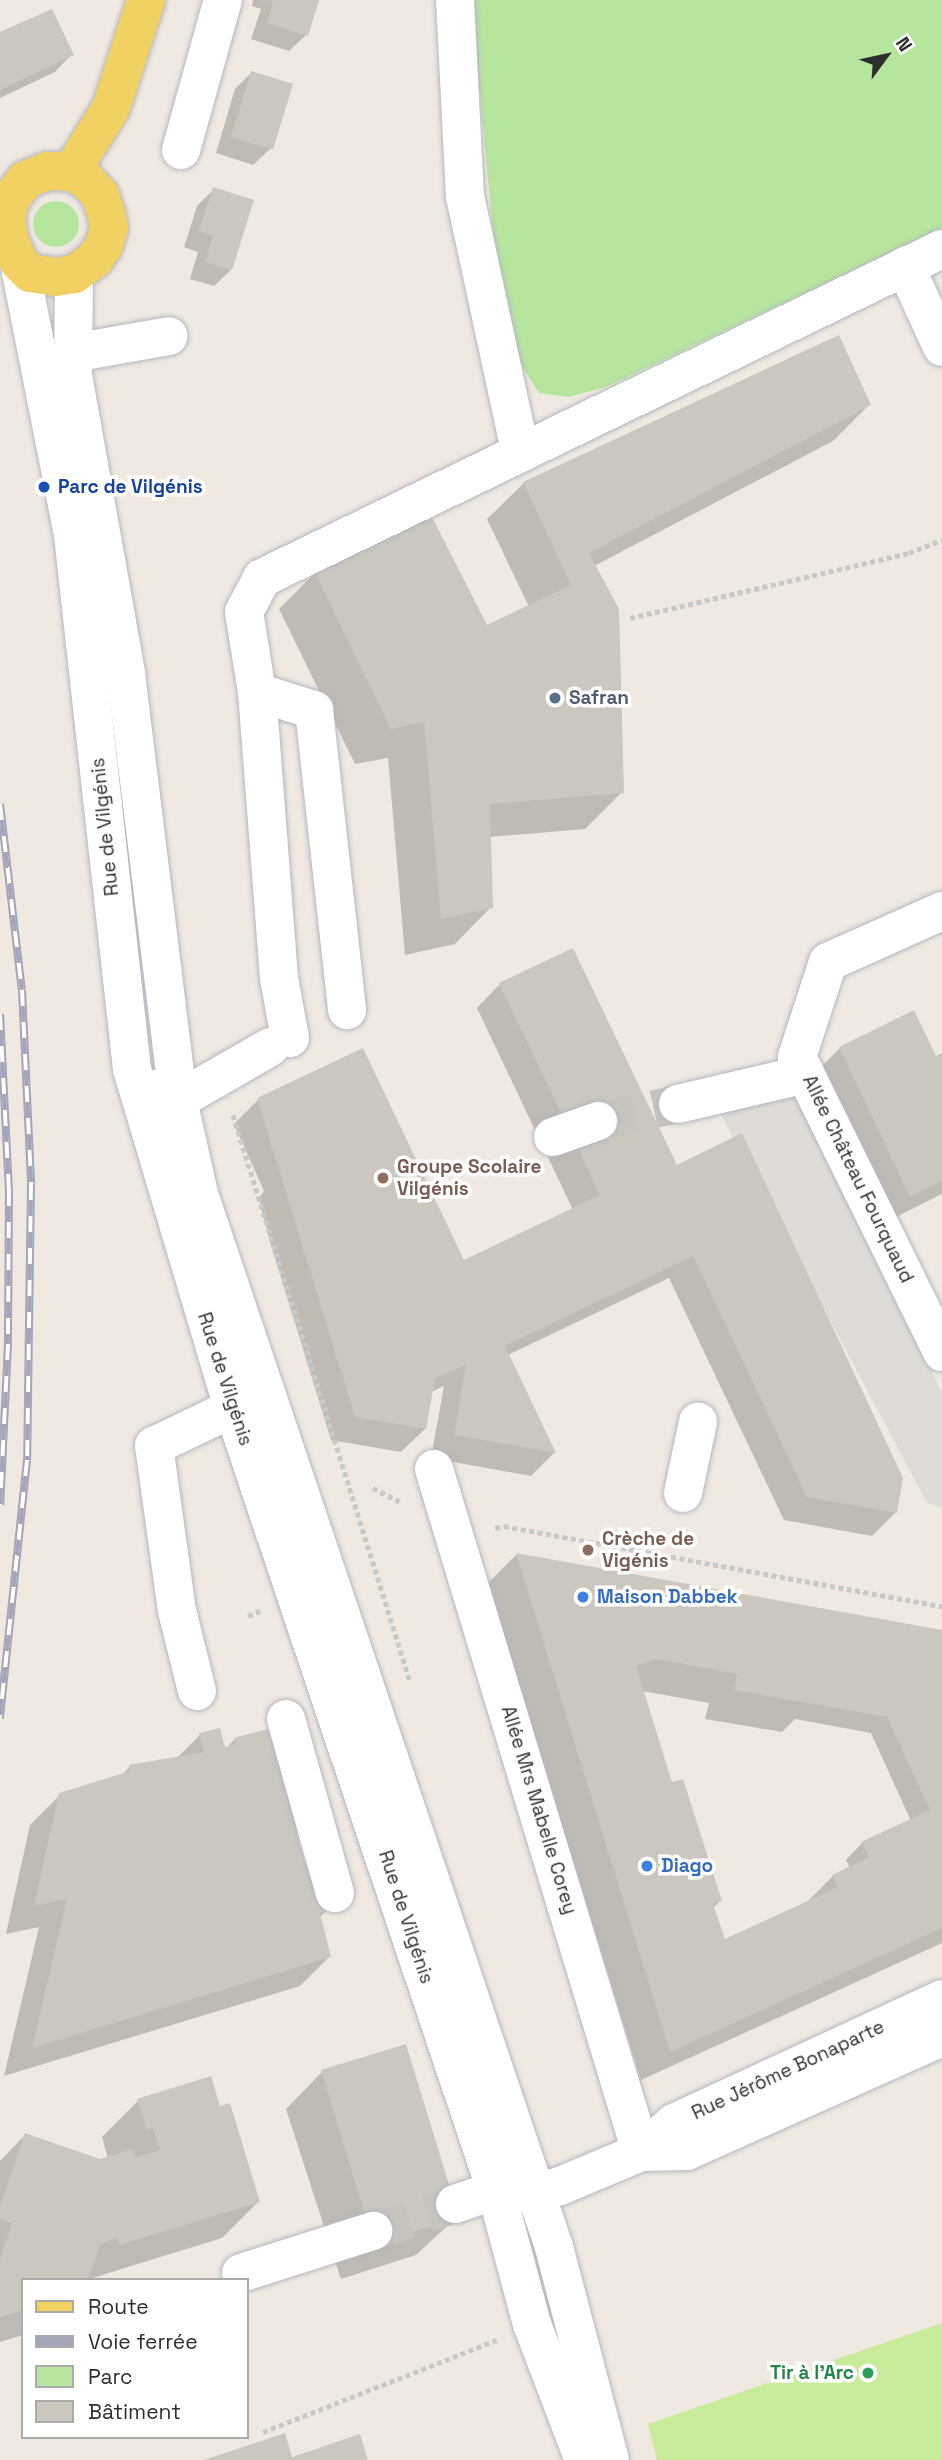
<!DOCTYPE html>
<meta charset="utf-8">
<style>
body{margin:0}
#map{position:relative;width:942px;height:2460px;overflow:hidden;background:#efe9e1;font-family:"Space Grotesk",sans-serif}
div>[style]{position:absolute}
.green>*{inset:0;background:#b6e59e}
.round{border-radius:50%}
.pitch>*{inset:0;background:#c9ec9a}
.plaza>*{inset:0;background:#dfdcd8}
.shadow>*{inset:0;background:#0003}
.building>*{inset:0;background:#cbc7bf;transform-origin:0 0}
.minor-tunnel>*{height:38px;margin-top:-19px;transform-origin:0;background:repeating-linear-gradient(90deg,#c8c4bd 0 38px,transparent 0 57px)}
.path>*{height:4.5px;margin-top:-2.25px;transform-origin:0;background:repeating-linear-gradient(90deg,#c9c9c9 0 5px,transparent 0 8.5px)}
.roads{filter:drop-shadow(0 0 2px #b4b7c1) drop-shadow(0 0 2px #b4b7c1)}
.minor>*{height:38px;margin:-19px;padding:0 19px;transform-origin:19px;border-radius:19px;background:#fff}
.major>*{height:38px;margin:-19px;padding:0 19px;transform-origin:19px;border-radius:19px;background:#f2d163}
.rail>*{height:8px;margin-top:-4px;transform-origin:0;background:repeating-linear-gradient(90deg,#fff 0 16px,#a3a6b8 0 32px);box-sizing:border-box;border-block:2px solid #a3a6b8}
.dots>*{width:19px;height:19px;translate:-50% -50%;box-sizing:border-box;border:4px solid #fff;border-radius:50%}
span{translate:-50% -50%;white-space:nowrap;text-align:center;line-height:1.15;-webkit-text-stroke:7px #fff;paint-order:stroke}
.transit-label{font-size:19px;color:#164399;font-weight:700}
.left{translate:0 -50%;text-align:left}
.service-label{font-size:19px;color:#4e5e75;font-weight:700}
.street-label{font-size:19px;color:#2e2e2e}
.education-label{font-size:19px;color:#785e54;font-weight:700}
.shop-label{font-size:19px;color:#366cbe;font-weight:700}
.leisure-label{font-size:19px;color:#27864d;font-weight:700}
.right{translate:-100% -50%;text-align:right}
.legend{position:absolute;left:21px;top:2278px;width:228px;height:161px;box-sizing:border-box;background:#fff;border:2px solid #ababab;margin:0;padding:9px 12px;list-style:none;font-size:21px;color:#2e2e2e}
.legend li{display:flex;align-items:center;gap:14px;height:35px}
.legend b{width:35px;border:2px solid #ababab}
.north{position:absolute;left:851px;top:21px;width:70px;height:70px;-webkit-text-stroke:5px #fff;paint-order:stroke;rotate:57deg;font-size:19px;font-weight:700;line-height:28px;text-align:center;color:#2e2e2e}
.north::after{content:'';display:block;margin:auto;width:24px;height:32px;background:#2e2e2e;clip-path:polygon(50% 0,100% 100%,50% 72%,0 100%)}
</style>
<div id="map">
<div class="green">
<i style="clip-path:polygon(471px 0,942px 0,942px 228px,606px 387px,568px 397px,539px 393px,517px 358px,493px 232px)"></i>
<i class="round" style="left:33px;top:201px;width:46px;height:46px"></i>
</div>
<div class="pitch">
<i style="clip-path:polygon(942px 2323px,942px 2460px,657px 2460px,648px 2424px)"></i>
</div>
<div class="plaza">
<i style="clip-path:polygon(796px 1090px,942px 1393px,942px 1508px,927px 1503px,719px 1111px)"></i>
</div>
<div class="shadow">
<i style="clip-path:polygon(253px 0,317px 0,306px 35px,289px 51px,251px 39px,261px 9px,252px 6px)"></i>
<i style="clip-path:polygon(0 34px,71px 55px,55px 72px,0 98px)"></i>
<i style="clip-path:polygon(251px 73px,270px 149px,253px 165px,216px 153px,235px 89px)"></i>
<i style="clip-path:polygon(214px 189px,231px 270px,214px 286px,190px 279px,198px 252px,184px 247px,197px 206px)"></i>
<i style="clip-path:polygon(869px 405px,833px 441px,594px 566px,622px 792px,585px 829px,490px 837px,491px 907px,455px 944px,405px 955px,388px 758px,355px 764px,279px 609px,315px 573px,486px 627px,529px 607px,487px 519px,524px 483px)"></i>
<i style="clip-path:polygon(500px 984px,676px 1168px,896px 1512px,872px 1536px,784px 1520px,669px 1278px,508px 1355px,554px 1453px,531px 1476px,431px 1458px,444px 1386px,431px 1392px,425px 1429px,401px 1452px,331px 1440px,270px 1242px,259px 1198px,264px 1191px,234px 1124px,258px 1100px,463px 1263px,573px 1210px,477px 1008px)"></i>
<i style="clip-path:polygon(840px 1048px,935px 1058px,942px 1055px,942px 1194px,880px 1225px,810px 1078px)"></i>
<i style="clip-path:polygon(evenodd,516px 1555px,942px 1632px,942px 1943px,641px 2080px,487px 1584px,516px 1555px,642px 1691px,709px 1703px,705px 1719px,782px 1732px,795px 1719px,871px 1733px,911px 1821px,862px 1843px,846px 1860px,850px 1868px,833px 1876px,805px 1904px,723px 1941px,713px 1908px,720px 1901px,671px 1784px,642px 1691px)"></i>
<i style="clip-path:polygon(200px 1735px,224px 1750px,235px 1739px,301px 1829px,295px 1835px,304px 1864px,327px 1910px,319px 1918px,329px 1957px,300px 1986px,4px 2076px,39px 1927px,6px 1934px,30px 1825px,60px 1795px,121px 1776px,130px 1766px,177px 1758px)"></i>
<i style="clip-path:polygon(322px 2072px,457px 2217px,416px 2255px,341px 2279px,286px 2109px)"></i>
<i style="clip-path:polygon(138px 2101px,219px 2109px,258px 2202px,222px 2238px,86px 2280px,23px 2280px,23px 2335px,0 2342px,0 2161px,25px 2135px,100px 2161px,108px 2159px,102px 2137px)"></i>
</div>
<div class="building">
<i style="clip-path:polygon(268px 0,319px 0,308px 36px,267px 23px,273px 2px)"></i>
<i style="clip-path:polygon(52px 9px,74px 55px,0 90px,0 32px)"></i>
<i style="left:251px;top:71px;width:44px;height:69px;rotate:17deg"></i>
<i style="clip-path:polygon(213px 187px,254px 200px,232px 270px,205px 262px,213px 236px,199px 231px)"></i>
<i style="clip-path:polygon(839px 335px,871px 405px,589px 553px,619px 609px,624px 793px,490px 804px,493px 908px,441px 919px,424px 722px,391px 729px,314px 571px,432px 517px,487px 625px,571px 585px,523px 482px)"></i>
<i style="clip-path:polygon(573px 948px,677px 1165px,742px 1133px,903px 1478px,897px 1513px,807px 1497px,693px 1256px,505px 1346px,556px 1453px,454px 1435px,466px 1364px,435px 1379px,426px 1429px,355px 1417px,257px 1098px,363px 1048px,464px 1260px,600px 1195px,499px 983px)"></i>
<i style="clip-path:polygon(914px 1010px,936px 1056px,942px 1053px,942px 1181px,910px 1197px,839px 1047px)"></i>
<i style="clip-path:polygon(evenodd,516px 1553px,942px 1630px,942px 1928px,670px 2052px,516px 1553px,657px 1659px,737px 1674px,734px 1690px,887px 1717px,930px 1810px,861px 1842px,869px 1857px,832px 1875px,838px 1887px,725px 1939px,713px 1904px,722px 1901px,683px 1779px,672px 1782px,636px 1666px,657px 1659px)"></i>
<i style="clip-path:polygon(220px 1728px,225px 1747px,236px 1744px,234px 1738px,272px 1728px,303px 1829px,296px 1832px,305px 1862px,314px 1859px,329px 1910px,320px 1913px,331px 1957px,32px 2048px,67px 1899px,34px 1906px,59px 1793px,131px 1771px,129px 1765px,204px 1752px,199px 1733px)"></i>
<i style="left:406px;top:2044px;width:182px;height:89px;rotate:73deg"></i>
<i style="clip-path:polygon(211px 2076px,220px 2106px,230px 2103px,260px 2202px,119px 2245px,117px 2238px,100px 2244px,88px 2280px,23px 2280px,23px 2310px,0 2317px,0 2259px,12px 2223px,0 2219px,0 2206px,25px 2133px,100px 2159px,132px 2149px,135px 2158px,160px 2150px,153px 2128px,147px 2130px,137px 2099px)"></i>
<i style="clip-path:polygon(285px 2433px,292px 2457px,360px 2434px,368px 2460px,204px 2460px)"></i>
</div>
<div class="minor-tunnel">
<i style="left:598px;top:1121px;width:82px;rotate:-12deg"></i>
<i style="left:373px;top:2231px;width:86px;rotate:-18.2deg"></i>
</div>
<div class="path">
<i style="left:630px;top:618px;width:286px;rotate:-13.1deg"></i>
<i style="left:909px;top:553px;width:35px;rotate:-22deg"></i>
<i style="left:233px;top:1115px;width:593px;rotate:72.63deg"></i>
<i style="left:373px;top:1488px;width:30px;rotate:27deg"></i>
<i style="left:495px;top:1528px;width:9px;rotate:-13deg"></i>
<i style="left:504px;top:1526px;width:445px;rotate:10.4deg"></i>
<i style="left:248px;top:1616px;width:13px;rotate:-23deg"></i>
<i style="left:263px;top:2432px;width:251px;rotate:-21.5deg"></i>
</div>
<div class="roads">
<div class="minor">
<i style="left:455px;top:0;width:196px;rotate:87.1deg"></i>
<i style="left:465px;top:196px;width:260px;rotate:77.8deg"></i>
<i style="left:181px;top:150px;width:156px;rotate:-74.4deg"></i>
<i style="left:19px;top:262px;width:278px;rotate:78.8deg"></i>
<i style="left:73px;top:535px;width:537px;rotate:83.7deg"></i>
<i style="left:132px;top:1069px;width:354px;rotate:73.4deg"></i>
<i style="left:233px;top:1408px;width:825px;rotate:71.41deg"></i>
<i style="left:496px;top:2190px;width:139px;rotate:75deg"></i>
<i style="left:532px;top:2324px;width:146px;rotate:69.1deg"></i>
<i style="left:905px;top:266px;width:89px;rotate:65.4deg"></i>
<i style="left:74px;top:274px;width:101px;rotate:90.6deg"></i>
<i style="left:73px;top:375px;width:304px;rotate:79.9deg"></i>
<i style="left:126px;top:674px;width:429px;rotate:83deg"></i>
<i style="left:178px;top:1100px;width:96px;rotate:77.4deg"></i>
<i style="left:199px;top:1194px;width:1111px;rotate:71.37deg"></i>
<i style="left:554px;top:2247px;width:220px;rotate:75.3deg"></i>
<i style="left:73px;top:353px;width:97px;rotate:-10deg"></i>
<i style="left:257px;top:692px;width:60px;rotate:17.5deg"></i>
<i style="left:314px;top:710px;width:302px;rotate:83.7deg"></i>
<i style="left:942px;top:911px;width:125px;rotate:155.9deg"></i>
<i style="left:828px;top:962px;width:100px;rotate:108.1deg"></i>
<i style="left:797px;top:1057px;width:329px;rotate:63.8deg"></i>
<i style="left:290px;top:1038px;width:61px;rotate:-100.4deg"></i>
<i style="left:279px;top:978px;width:287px;rotate:-94.4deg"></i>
<i style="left:257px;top:692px;width:81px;rotate:-99.2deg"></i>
<i style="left:244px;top:612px;width:38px;rotate:-62deg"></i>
<i style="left:262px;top:578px;width:755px;rotate:-25.82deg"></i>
<i style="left:160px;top:1088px;width:22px;rotate:34deg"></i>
<i style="left:178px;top:1100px;width:106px;rotate:-29.9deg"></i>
<i style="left:678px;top:1104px;width:131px;rotate:-13.2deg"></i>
<i style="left:553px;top:1137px;width:48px;rotate:-19.6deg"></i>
<i style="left:434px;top:1469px;width:714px;rotate:73.14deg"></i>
<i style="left:683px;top:1493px;width:73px;rotate:-78.1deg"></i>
<i style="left:197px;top:1691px;width:82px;rotate:-104deg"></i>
<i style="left:177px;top:1611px;width:167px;rotate:-97.9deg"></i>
<i style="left:154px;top:1446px;width:88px;rotate:-25.7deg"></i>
<i style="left:286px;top:1719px;width:181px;rotate:74.3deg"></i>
<i style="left:641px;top:2152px;width:46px;rotate:-1.2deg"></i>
<i style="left:687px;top:2151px;width:279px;rotate:-24.1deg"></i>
<i style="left:455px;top:2204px;width:43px;rotate:-18.9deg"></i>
<i style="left:496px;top:2190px;width:40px;rotate:4.3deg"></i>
<i style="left:536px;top:2193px;width:25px;rotate:-16deg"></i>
<i style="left:560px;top:2186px;width:88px;rotate:-22.8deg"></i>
<i style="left:641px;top:2152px;width:44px;rotate:-41.3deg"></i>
<i style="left:674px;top:2123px;width:295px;rotate:-24.8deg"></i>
<i style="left:241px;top:2273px;width:139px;rotate:-17.7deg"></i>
</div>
<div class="major">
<i style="left:47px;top:171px;width:24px;rotate:2deg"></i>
<i style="left:71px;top:172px;width:18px;rotate:29deg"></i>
<i style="left:87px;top:181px;width:19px;rotate:47deg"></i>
<i style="left:100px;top:195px;width:18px;rotate:71deg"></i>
<i style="left:106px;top:212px;width:16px;rotate:79deg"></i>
<i style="left:109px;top:228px;width:18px;rotate:106deg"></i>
<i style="left:104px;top:245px;width:17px;rotate:123deg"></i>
<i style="left:95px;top:259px;width:26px;rotate:144deg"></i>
<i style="left:74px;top:274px;width:19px;rotate:171deg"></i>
<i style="left:55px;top:277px;width:25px;rotate:-171deg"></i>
<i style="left:30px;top:273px;width:16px;rotate:-135deg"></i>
<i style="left:19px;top:262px;width:23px;rotate:-113deg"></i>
<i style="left:10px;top:241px;width:19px;rotate:-102deg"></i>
<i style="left:6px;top:222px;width:22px;rotate:-80deg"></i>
<i style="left:10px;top:200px;width:25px;rotate:-53deg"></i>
<i style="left:25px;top:180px;width:24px;rotate:-22deg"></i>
<i style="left:71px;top:172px;width:75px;rotate:-58deg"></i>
<i style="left:111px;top:108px;width:114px;rotate:-72deg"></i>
</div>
</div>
<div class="rail">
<i style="left:0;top:804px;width:187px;rotate:83.3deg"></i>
<i style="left:22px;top:990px;width:194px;rotate:87.3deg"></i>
<i style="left:31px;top:1184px;width:276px;rotate:90.8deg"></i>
<i style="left:27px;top:1460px;width:260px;rotate:96deg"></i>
<i style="left:0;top:1014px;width:176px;rotate:87.1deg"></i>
<i style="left:9px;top:1190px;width:154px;rotate:90.4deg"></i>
<i style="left:8px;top:1344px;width:161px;rotate:92.8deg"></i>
</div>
<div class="dots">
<i style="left:44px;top:487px;background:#1a4fb4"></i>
<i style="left:555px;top:698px;background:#5c6f8a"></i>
<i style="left:383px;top:1178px;background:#8d6e63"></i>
<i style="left:588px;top:1550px;background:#8d6e63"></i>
<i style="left:583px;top:1597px;background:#3f7fe0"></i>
<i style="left:647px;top:1866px;background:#3f7fe0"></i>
<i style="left:868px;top:2373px;background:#2e9e5b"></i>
</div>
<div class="transit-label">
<span class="left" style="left:58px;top:487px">Parc de Vilgénis</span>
</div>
<div class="service-label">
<span class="left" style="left:569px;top:698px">Safran</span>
</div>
<div class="street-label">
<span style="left:105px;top:827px;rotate:-96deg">Rue de Vilgénis</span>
<span style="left:858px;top:1179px;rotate:64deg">Allée Château Fourquaud</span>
<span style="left:225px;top:1379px;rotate:72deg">Rue de Vilgénis</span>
<span style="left:539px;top:1810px;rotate:73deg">Allée Mrs Mabelle Corey</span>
<span style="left:406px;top:1917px;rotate:72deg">Rue de Vilgénis</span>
<span style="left:788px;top:2070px;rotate:-25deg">Rue Jérôme Bonaparte</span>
</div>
<div class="education-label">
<span class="left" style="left:397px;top:1178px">Groupe Scolaire<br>Vilgénis</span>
<span class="left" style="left:602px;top:1550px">Crèche de<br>Vigénis</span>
</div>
<div class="shop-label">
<span class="left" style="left:597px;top:1597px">Maison Dabbek</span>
<span class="left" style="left:661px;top:1866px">Diago</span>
</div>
<div class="leisure-label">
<span class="right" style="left:854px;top:2373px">Tir à l'Arc</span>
</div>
<ul class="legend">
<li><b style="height:9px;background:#f2d163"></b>Route</li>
<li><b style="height:9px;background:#a3a6b8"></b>Voie ferrée</li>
<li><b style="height:19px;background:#b6e59e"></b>Parc</li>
<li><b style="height:19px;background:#cbc7bf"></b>Bâtiment</li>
</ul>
<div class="north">N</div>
</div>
